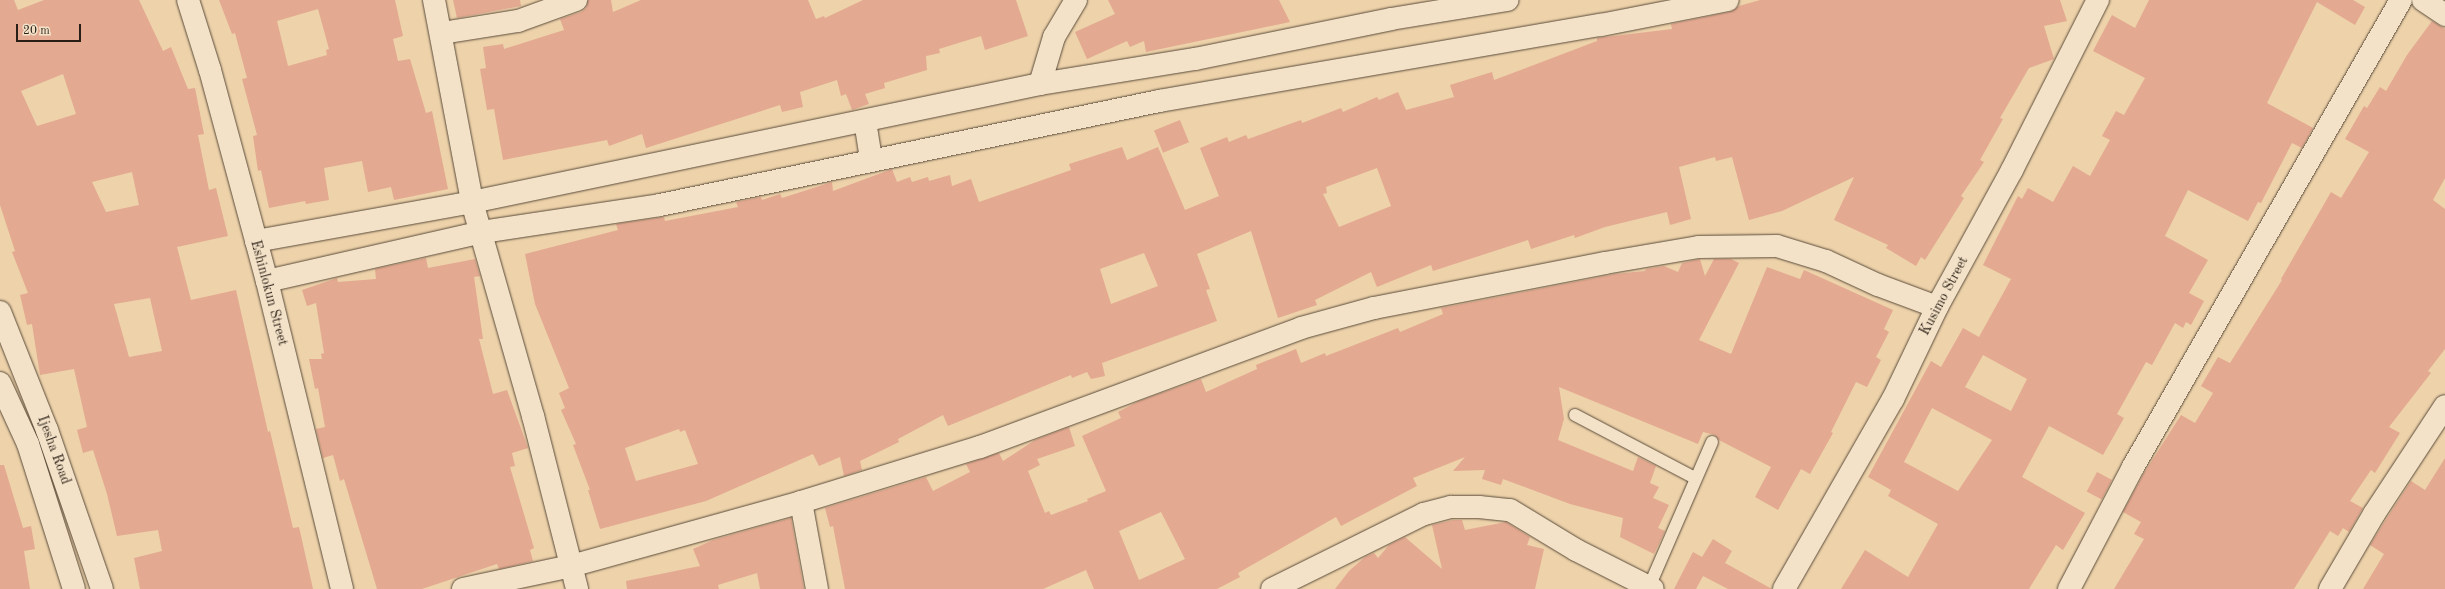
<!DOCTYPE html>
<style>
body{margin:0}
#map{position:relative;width:2445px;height:589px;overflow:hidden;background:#edd2aa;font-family:"Old Standard TT",serif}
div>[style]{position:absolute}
.building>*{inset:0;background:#e4a991;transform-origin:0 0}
.roads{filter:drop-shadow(0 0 1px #5a4b3a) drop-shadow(0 0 1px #5a4b3a)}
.service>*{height:12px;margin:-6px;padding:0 6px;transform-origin:6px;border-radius:6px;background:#f3e2c8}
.minor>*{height:22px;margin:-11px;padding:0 11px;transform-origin:11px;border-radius:11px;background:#f3e2c8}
.tertiary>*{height:22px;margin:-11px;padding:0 11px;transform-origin:11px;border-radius:11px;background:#f3e2c8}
.secondary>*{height:22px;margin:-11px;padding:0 11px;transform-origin:11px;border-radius:11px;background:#f3e2c8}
span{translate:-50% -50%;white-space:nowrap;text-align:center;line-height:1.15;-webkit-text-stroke:4px #f3e2c8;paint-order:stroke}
.street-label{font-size:14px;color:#291e15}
.scale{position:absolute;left:16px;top:24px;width:65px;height:18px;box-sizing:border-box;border:2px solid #291e15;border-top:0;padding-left:5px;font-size:12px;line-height:14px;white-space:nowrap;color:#291e15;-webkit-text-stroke:3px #f3e2c8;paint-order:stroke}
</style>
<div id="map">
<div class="building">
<i style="clip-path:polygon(evenodd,0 0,14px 0,18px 10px,44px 0,139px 0,163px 51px,171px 47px,188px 89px,195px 88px,204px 134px,198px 135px,209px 190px,216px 188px,228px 236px,177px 247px,191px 300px,236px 290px,268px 432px,270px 431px,293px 528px,299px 527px,313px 589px,140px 589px,134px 558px,162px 551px,158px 530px,117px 536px,107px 494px,93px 450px,83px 453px,77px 430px,87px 427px,74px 369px,40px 375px,32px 324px,27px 325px,20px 295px,28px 293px,12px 252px,15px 251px,0 205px,0 0,63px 74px,76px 114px,37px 126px,21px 91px,63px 74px,0 0,132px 172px,139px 205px,106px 212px,92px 182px,132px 172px,0 0,150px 298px,162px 351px,129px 357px,114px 304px,150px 298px)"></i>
<i style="clip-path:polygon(evenodd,219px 0,395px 0,403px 36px,393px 39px,398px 61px,410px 59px,426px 113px,432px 111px,448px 189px,394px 200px,391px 187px,368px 192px,362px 161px,324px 168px,329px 200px,306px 204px,305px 201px,269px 208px,261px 170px,258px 171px,253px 136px,257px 135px,242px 79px,247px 78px,235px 33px,232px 34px,219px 0,318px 9px,329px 49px,326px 50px,327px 55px,288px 66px,277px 21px,318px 9px)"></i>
<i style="clip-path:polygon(453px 0,520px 0,521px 6px,457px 18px)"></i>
<i style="clip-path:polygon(588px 0,611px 0,613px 12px,641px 0,808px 0,816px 19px,824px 16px,825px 18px,863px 0,1016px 0,1028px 36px,985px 50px,981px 36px,939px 49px,940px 53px,926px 56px,927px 70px,884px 83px,885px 88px,865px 94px,869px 104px,852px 110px,846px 94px,841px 96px,837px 80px,800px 92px,803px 107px,782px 112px,780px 105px,646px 148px,642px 134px,609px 146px,607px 140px,503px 160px,494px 109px,487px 110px,480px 69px,486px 68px,483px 47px,503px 44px,504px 49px,564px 30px,560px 19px,581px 12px,586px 8px)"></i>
<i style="clip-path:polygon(1108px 0,1279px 0,1290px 22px,1146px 52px,1144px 41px,1130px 47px,1127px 41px,1087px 59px,1075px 32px,1115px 14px)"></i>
<i style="clip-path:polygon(evenodd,1760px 0,2060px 0,2067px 21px,2044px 26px,2054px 59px,2029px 68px,2000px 118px,2003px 119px,1980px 160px,1984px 162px,1961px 196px,1964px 198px,1925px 260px,1921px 257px,1916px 266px,1886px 248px,1888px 245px,1834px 220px,1854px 177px,1782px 211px,1749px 220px,1732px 157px,1716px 161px,1715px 157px,1679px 167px,1691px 219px,1670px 225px,1667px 212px,1605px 227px,1575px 238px,1574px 235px,1531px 249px,1528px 240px,1433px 271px,1431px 265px,1377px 287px,1371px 272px,1315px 300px,1317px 305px,1278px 318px,1251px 231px,1197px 254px,1210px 289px,1206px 290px,1217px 321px,1102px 363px,1105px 376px,1091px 379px,1087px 372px,1072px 378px,1071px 375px,948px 426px,943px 415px,898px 439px,899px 442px,860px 461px,862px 470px,844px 476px,840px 457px,819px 466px,813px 454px,706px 501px,600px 529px,588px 490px,590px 490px,573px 445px,576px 444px,561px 410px,565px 408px,559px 393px,569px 388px,535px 304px,525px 254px,618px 230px,616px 224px,664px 217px,665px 221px,738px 207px,736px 202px,761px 197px,762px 200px,780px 194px,782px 198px,832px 182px,833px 191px,892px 169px,897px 182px,910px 177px,912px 182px,928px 177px,929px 181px,950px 175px,952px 186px,971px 179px,979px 202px,1071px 170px,1069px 164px,1122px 147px,1127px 160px,1158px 147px,1185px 210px,1219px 196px,1200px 148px,1227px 137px,1229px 142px,1246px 135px,1248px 139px,1301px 120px,1302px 123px,1341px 108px,1343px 112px,1377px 97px,1379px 100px,1398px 92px,1406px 110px,1454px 97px,1450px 85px,1492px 72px,1494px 80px,1597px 41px,1597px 38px,1672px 29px,1671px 24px,1730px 12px,1739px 6px,1760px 0,1377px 168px,1391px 206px,1339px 227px,1323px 194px,1327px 193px,1326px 187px,1377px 168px,1760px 0,1144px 253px,1158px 286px,1111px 304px,1100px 269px,1144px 253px,1760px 0,679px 429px,680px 432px,685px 430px,698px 464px,636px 481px,625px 448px,679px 429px)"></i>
<i style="clip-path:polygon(evenodd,2149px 0,2353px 0,2365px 7px,2355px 25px,2317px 2px,2267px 103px,2313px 128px,2302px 148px,2292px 143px,2261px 203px,2258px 202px,2248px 221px,2188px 190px,2165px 236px,2208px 260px,2189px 293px,2204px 301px,2191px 325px,2186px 322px,2183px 328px,2175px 323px,2152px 365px,2146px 362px,2117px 414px,2124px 418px,2103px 455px,2049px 426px,2022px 477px,2085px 513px,2063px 550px,2056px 545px,2029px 589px,1841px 589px,1865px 550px,1908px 577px,1938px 524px,1888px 496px,1891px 490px,1868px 477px,1931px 361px,1941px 367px,1963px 328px,1979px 337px,2011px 279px,1983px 265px,2018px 196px,2022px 199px,2028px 188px,2053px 202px,2073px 166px,2090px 176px,2110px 140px,2102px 136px,2116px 111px,2124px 115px,2145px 78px,2093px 51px,2112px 15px,2135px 28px,2149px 0,1983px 355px,2027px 379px,2011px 411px,1965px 387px,1983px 355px,2149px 0,1932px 408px,1992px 440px,1958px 491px,1904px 462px,1932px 408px)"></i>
<i style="clip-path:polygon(2432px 21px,2445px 29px,2445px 178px,2433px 200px,2445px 209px,2445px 349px,2428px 371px,2431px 373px,2389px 427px,2400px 433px,2375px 473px,2371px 470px,2350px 501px,2363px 508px,2349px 532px,2343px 528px,2338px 536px,2330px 531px,2294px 589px,2114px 589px,2144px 539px,2134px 534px,2141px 522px,2123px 512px,2144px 473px,2181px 415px,2195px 423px,2213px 393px,2201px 386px,2218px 357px,2230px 363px,2282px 280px,2281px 279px,2331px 192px,2341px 198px,2369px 152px,2345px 139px,2364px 106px,2367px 108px,2380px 87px,2386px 91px,2407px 55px)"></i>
<i style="left:1180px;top:120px;width:24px;height:28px;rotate:68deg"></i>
<i style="clip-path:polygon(426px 258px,428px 268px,475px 259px,480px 276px,474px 277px,483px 339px,479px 339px,493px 394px,507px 390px,528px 448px,512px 453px,515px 466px,510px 467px,534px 548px,530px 550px,533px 561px,499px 569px,497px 564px,422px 589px,377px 589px,344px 479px,340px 481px,333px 455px,323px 458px,316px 429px,325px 427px,318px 388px,315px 389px,309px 359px,322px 359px,321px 354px,324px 353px,316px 303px,307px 306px,302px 290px,337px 278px,338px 282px,376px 279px,375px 269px)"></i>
<i style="clip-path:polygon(evenodd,1700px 259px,1705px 276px,1714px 259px,1731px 259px,1739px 263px,1699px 340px,1731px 354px,1767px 267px,1800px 279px,1804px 270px,1893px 310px,1884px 329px,1889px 332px,1876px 357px,1881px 360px,1867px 387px,1856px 382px,1831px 432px,1833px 433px,1810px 474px,1801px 469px,1778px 510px,1755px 497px,1771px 467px,1719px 440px,1715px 435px,1703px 432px,1698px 444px,1559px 387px,1564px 419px,1558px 440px,1633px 471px,1638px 457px,1656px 466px,1650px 483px,1659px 487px,1653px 498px,1669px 505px,1658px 528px,1665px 531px,1654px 554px,1620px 537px,1623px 518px,1570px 504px,1503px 479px,1501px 485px,1482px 479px,1485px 470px,1453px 471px,1465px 457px,1413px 478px,1417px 486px,1341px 526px,1336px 517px,1238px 573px,1240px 577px,1217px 589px,1094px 589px,1086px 570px,1043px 589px,845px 589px,833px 526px,830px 527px,825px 508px,926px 477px,933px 491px,970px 472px,966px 464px,999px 453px,1003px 461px,1035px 440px,1069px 427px,1075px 446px,1037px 459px,1040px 465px,1028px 471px,1045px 513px,1049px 511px,1051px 515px,1088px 501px,1087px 499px,1106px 491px,1082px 436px,1121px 418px,1118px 412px,1139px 401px,1201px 379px,1206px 392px,1257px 369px,1256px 365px,1296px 349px,1301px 363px,1325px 353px,1326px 356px,1398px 328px,1400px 332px,1443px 314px,1441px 308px,1615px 274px,1645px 271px,1646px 269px,1664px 266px,1678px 272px,1682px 263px,1700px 259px,1161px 512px,1185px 559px,1139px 580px,1119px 531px,1161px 512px)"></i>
<i style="clip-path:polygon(2445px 458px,2445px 589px,2363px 589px,2384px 554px,2370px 545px,2385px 521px,2411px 481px,2425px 490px)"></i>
<i style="clip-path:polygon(0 465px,4px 465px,23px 528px,31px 526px,35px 549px,24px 551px,30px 589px,0 589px)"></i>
<i style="left:2097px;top:472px;width:17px;height:22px;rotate:28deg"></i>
<i style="clip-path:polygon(791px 518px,804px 589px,760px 589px,757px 573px,718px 585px,719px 589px,627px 589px,626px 581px,700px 566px,693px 549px,713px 540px)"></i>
<i style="clip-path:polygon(1453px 520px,1462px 520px,1465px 530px,1506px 522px,1530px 537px,1527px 545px,1544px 549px,1535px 589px,1335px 589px,1349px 571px,1365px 557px,1374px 553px,1378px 558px,1389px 545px,1405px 537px,1442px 569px,1432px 525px)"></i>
<i style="clip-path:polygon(1713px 539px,1732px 551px,1725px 563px,1772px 589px,1728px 589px,1703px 576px,1696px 589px,1674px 589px,1693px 552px,1702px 557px)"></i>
</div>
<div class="roads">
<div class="service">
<i style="left:1575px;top:415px;width:136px;rotate:27.7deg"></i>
<i style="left:1649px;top:587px;width:158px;rotate:-66.5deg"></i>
</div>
<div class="minor">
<i style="left:188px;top:0;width:73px;rotate:72.6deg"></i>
<i style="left:210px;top:70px;width:219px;rotate:74.9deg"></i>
<i style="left:267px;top:281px;width:317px;rotate:76.3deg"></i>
<i style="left:434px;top:0;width:206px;rotate:79.3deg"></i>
<i style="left:472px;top:202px;width:223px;rotate:74.1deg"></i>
<i style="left:533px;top:416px;width:179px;rotate:75.7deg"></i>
<i style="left:2423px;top:0;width:27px;rotate:34deg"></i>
<i style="left:442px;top:33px;width:77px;rotate:-9deg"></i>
<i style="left:518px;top:21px;width:62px;rotate:-19.9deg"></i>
<i style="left:1040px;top:84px;width:49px;rotate:-73.4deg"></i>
<i style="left:1054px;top:37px;width:43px;rotate:-59.3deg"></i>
<i style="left:865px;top:121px;width:39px;rotate:81deg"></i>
<i style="left:256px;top:241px;width:219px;rotate:-10.2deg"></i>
<i style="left:472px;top:202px;width:580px;rotate:-11.74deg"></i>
<i style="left:1040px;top:84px;width:157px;rotate:-9.2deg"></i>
<i style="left:1195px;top:59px;width:200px;rotate:-11.5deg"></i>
<i style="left:1391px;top:19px;width:118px;rotate:-9.3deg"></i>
<i style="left:267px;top:281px;width:221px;rotate:-12.8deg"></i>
<i style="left:482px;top:232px;width:180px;rotate:-8.6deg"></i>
<i style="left:660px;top:205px;width:510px;rotate:-11.77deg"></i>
<i style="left:1159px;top:101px;width:448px;rotate:-9.8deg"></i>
<i style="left:1601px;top:25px;width:129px;rotate:-11.1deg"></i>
<i style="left:801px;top:502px;width:88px;rotate:79.6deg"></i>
<i style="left:463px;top:589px;width:110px;rotate:-12deg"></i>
<i style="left:571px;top:566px;width:239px;rotate:-15.5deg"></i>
<i style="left:801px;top:502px;width:187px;rotate:-17.1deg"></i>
<i style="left:980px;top:447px;width:342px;rotate:-20.3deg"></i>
<i style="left:1301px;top:328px;width:76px;rotate:-15.3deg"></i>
<i style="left:1374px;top:308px;width:235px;rotate:-11deg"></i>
<i style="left:1605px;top:263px;width:95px;rotate:-9.7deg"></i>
<i style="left:1699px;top:247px;width:78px;rotate:-0.7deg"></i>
<i style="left:1777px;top:246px;width:51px;rotate:17deg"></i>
<i style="left:1826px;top:261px;width:57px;rotate:24.8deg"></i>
<i style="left:1878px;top:285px;width:63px;rotate:20.4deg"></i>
<i style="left:1272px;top:589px;width:169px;rotate:-26.3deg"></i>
<i style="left:1424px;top:514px;width:28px;rotate:-15deg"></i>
<i style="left:1451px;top:507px;width:28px"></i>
<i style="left:1479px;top:507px;width:31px;rotate:6deg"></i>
<i style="left:1510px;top:510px;width:77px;rotate:31.2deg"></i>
<i style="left:1576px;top:550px;width:86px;rotate:26.9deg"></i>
<i style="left:2069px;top:589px;width:138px;rotate:-62.3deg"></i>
<i style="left:2133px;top:467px;width:538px;rotate:-60.15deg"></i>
<i style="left:2330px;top:589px;width:87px;rotate:-59.6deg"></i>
<i style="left:2374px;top:514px;width:129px;rotate:-56.7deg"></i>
</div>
<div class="tertiary">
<i style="left:1784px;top:589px;width:219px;rotate:-60.2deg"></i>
<i style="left:1893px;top:399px;width:102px;rotate:-64.4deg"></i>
<i style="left:1937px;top:307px;width:156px;rotate:-61.3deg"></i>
<i style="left:2012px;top:170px;width:191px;rotate:-63.2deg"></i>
</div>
<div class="secondary">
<i style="left:0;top:312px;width:127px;rotate:68.3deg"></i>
<i style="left:47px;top:430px;width:168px;rotate:70.9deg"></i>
<i style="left:0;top:383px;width:67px;rotate:65.3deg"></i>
<i style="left:28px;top:444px;width:152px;rotate:72.4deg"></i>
</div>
</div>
<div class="street-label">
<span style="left:269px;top:293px;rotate:75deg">Eshinlokun Street</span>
<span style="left:1944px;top:296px;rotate:-62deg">Kusimo Street</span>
<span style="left:54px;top:450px;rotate:70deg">Ijesha Road</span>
</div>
<div class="scale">20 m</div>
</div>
